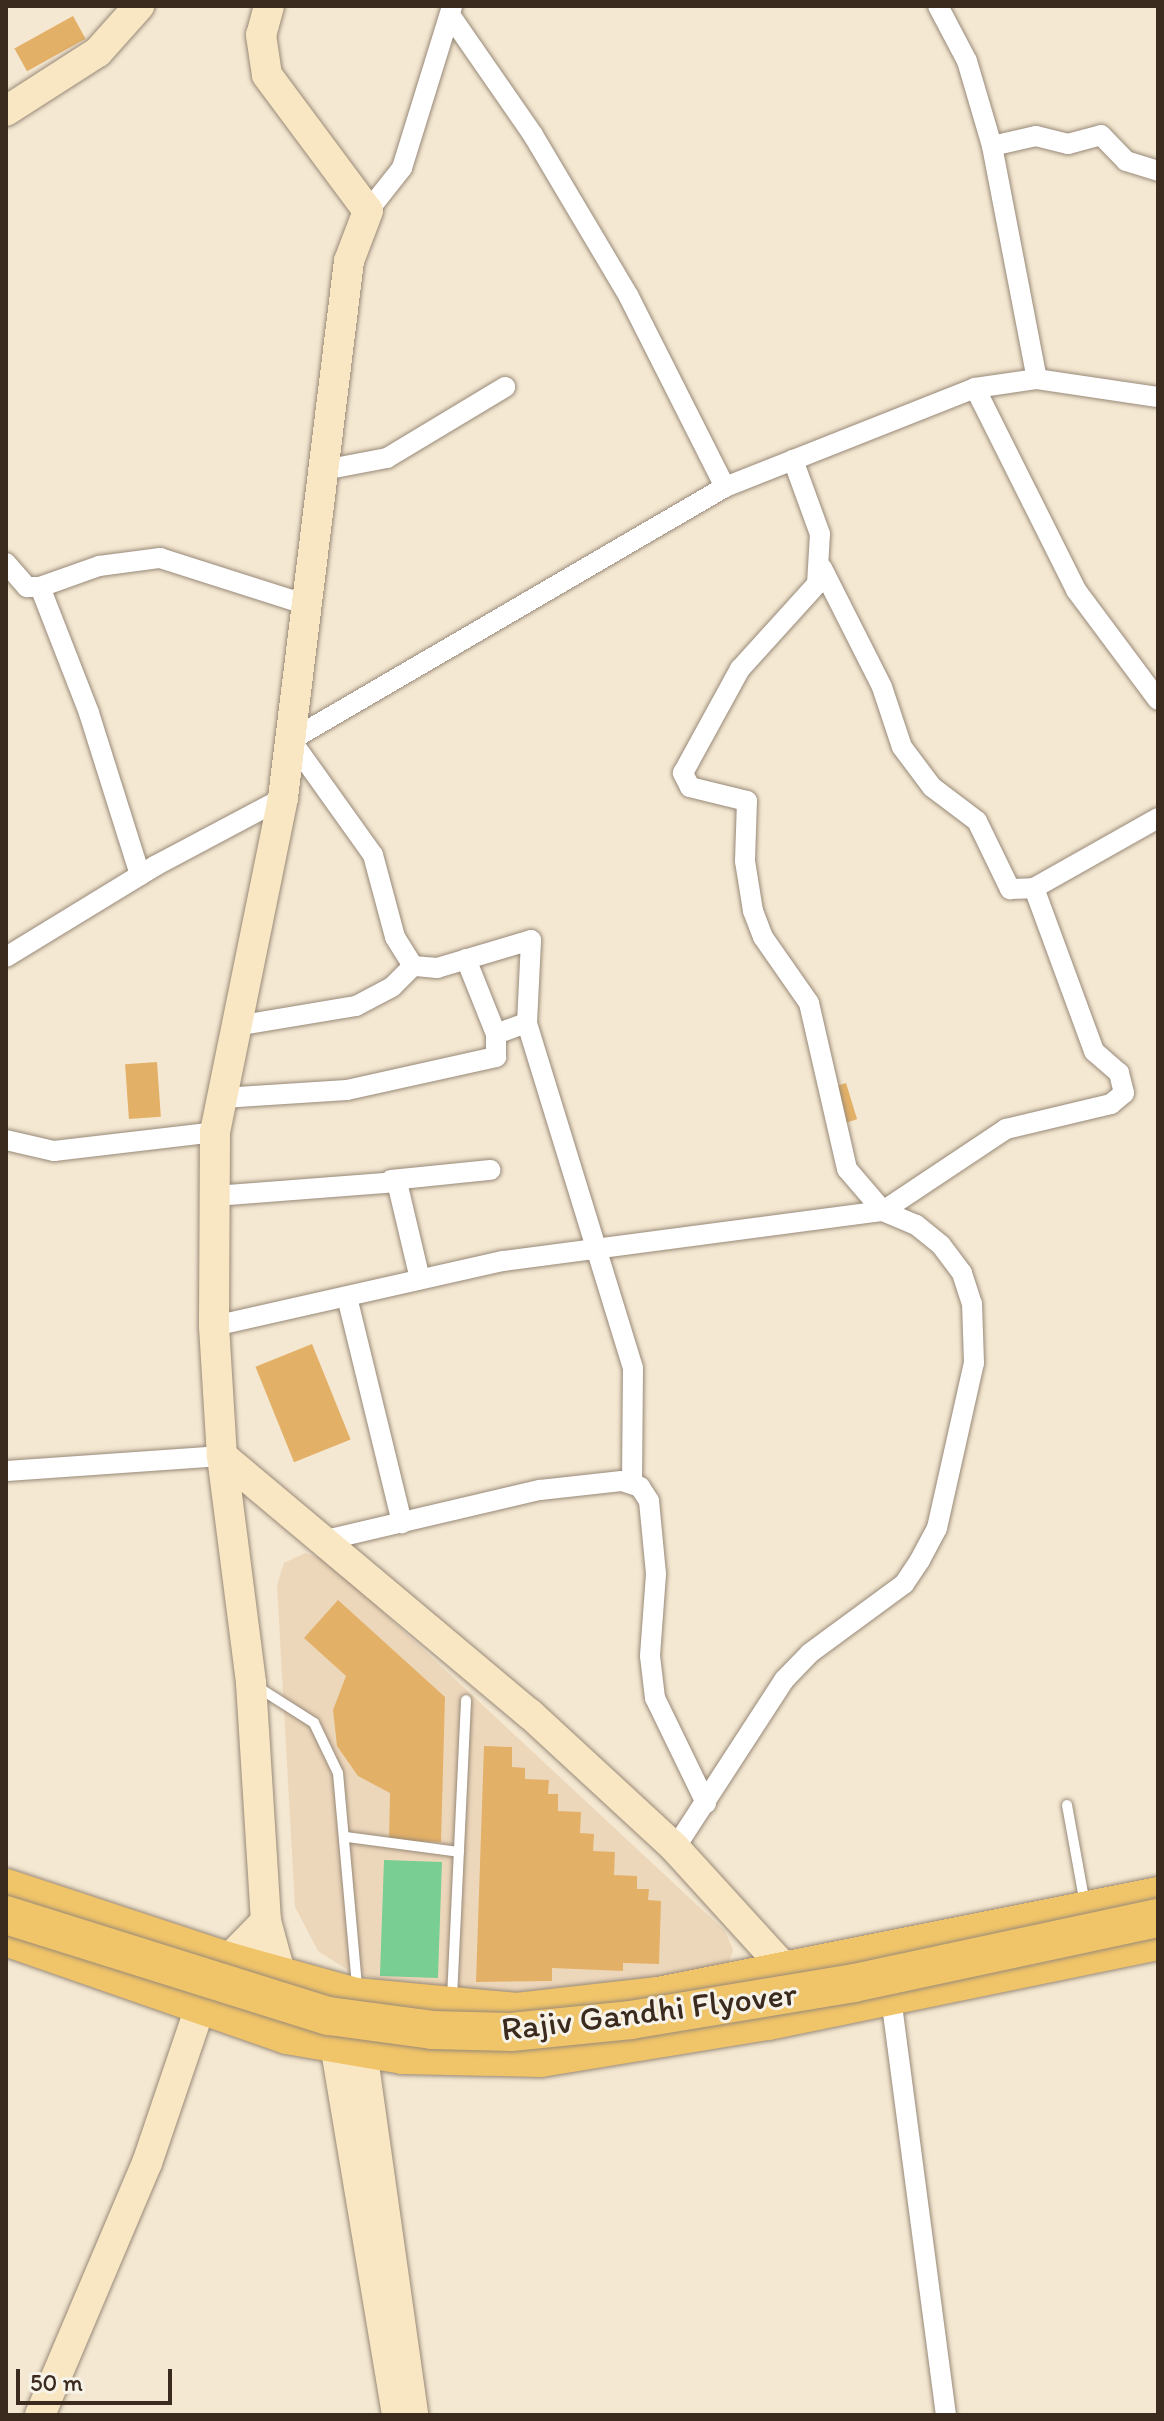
<!DOCTYPE html>
<style>
body{margin:0}
#map{position:relative;width:1164px;height:2421px;overflow:hidden;background:#f4e8d2;font-family:Itim,sans-serif}
div>[style]{position:absolute}
.built>*{inset:0;background:#edd7bb}
.green>*{inset:0;background:#78ce93;transform-origin:0 0}
.building>*{inset:0;background:#e3b067;transform-origin:0 0}
.roads{filter:drop-shadow(0 0 2px #988978) drop-shadow(0 0 2px #988978)}
.lane>*{height:10px;margin:-5px;padding:0 5px;transform-origin:5px;border-radius:5px;background:#fff}
.street>*{height:20px;margin:-10px;padding:0 10px;transform-origin:10px;border-radius:10px;background:#fff}
.secondary>*{height:30px;margin:-15px;padding:0 15px;transform-origin:15px;border-radius:15px;background:#f9e7c3}
.highway>*{height:38px;margin:-19px;padding:0 19px;transform-origin:19px;border-radius:19px;background:#f0c469}
.bridges{filter:drop-shadow(0 0 2px #988978) drop-shadow(0 0 2px #988978)}
.highway-bridge>*{height:38px;margin:-19px;padding:0 19px;transform-origin:19px;border-radius:19px;background:#f0c469}
span{translate:-50% -50%;white-space:nowrap;text-align:center;line-height:1.15;-webkit-text-stroke:6px #f7f3e8;paint-order:stroke}
.street-label{font-size:34px;color:#3b2a1e}
.frame{position:absolute;inset:0;border:8px solid #3b2a1e;pointer-events:none}
.scale{position:absolute;left:16px;top:2369px;width:156px;height:36px;box-sizing:border-box;border:4px solid #3b2a1e;border-top:0;padding-left:10px;font-size:24px;line-height:28px;white-space:nowrap;color:#3b2a1e;-webkit-text-stroke:6px #f7f3e8;paint-order:stroke}
</style>
<div id="map">
<div class="built">
<i style="clip-path:polygon(305px 1553px,327px 1560px,725px 1931px,733px 1950px,728px 1967px,532px 2003px,379px 1980px,348px 1970px,318px 1951px,295px 1907px,277px 1585px,284px 1563px)"></i>
</div>
<div class="green">
<i style="left:384px;top:1860px;width:58px;height:116px;rotate:2deg"></i>
</div>
<div class="building">
<i style="left:73px;top:16px;width:26px;height:67px;rotate:61deg"></i>
<i style="left:157px;top:1062px;width:55px;height:32px;rotate:86deg"></i>
<i style="left:846px;top:1083px;width:38px;height:15px;rotate:73deg"></i>
<i style="left:312px;top:1344px;width:103px;height:61px;rotate:68deg"></i>
<i style="clip-path:polygon(338px 1600px,445px 1697px,441px 1842px,389px 1840px,390px 1793px,358px 1776px,337px 1746px,333px 1710px,346px 1676px,304px 1638px)"></i>
<i style="clip-path:polygon(484px 1746px,512px 1747px,512px 1767px,525px 1768px,525px 1779px,549px 1780px,548px 1794px,558px 1794px,558px 1811px,581px 1812px,580px 1833px,594px 1834px,593px 1851px,615px 1852px,614px 1875px,637px 1876px,637px 1889px,649px 1889px,648px 1900px,661px 1901px,659px 1964px,623px 1963px,623px 1971px,552px 1968px,552px 1981px,476px 1982px)"></i>
</div>
<div class="roads">
<div class="lane">
<i style="left:256px;top:1686px;width:69px;rotate:32.5deg"></i>
<i style="left:314px;top:1723px;width:55px;rotate:64.4deg"></i>
<i style="left:338px;top:1773px;width:213px;rotate:84.9deg"></i>
<i style="left:1067px;top:1805px;width:101px;rotate:79.7deg"></i>
<i style="left:347px;top:1837px;width:113px;rotate:7.6deg"></i>
<i style="left:452px;top:1998px;width:298px;rotate:-87.3deg"></i>
</div>
<div class="street">
<i style="left:938px;top:6px;width:62px;rotate:62.2deg"></i>
<i style="left:967px;top:61px;width:89px;rotate:73.6deg"></i>
<i style="left:992px;top:146px;width:237px;rotate:79.1deg"></i>
<i style="left:450px;top:15px;width:146px;rotate:55.3deg"></i>
<i style="left:533px;top:135px;width:188px;rotate:59.3deg"></i>
<i style="left:629px;top:297px;width:213px;rotate:63.2deg"></i>
<i style="left:992px;top:146px;width:45px;rotate:-12.8deg"></i>
<i style="left:1036px;top:136px;width:33px;rotate:14deg"></i>
<i style="left:1068px;top:144px;width:34px;rotate:-15deg"></i>
<i style="left:1101px;top:135px;width:36px;rotate:46deg"></i>
<i style="left:1126px;top:161px;width:34px;rotate:17deg"></i>
<i style="left:368px;top:211px;width:55px;rotate:-51.7deg"></i>
<i style="left:402px;top:168px;width:170px;rotate:-72.8deg"></i>
<i style="left:975px;top:388px;width:226px;rotate:63.4deg"></i>
<i style="left:1076px;top:590px;width:137px;rotate:53.3deg"></i>
<i style="left:324px;top:470px;width:64px;rotate:-10.8deg"></i>
<i style="left:387px;top:458px;width:138px;rotate:-31deg"></i>
<i style="left:6px;top:563px;width:32px;rotate:49deg"></i>
<i style="left:27px;top:587px;width:13px"></i>
<i style="left:40px;top:587px;width:63px;rotate:-19.6deg"></i>
<i style="left:99px;top:566px;width:62px;rotate:-7.5deg"></i>
<i style="left:160px;top:558px;width:154px;rotate:17.7deg"></i>
<i style="left:822px;top:568px;width:133px;rotate:63.2deg"></i>
<i style="left:882px;top:687px;width:63px;rotate:71.6deg"></i>
<i style="left:902px;top:747px;width:50px;rotate:53.1deg"></i>
<i style="left:932px;top:787px;width:56px;rotate:37.1deg"></i>
<i style="left:977px;top:821px;width:76px;rotate:64.1deg"></i>
<i style="left:1010px;top:889px;width:24px;rotate:-2deg"></i>
<i style="left:1034px;top:888px;width:142px;rotate:-29.4deg"></i>
<i style="left:40px;top:587px;width:135px;rotate:68.7deg"></i>
<i style="left:89px;top:713px;width:170px;rotate:72.5deg"></i>
<i style="left:6px;top:957px;width:175px;rotate:-31.4deg"></i>
<i style="left:155px;top:866px;width:145px;rotate:-28deg"></i>
<i style="left:466px;top:959px;width:81px;rotate:68.2deg"></i>
<i style="left:496px;top:1034px;width:33px;rotate:-20deg"></i>
<i style="left:236px;top:1026px;width:122px;rotate:-9.5deg"></i>
<i style="left:356px;top:1006px;width:41px;rotate:-27.8deg"></i>
<i style="left:392px;top:987px;width:30px;rotate:-45deg"></i>
<i style="left:222px;top:1098px;width:125px;rotate:-3.7deg"></i>
<i style="left:347px;top:1090px;width:153px;rotate:-12.5deg"></i>
<i style="left:496px;top:1057px;width:23px;rotate:-90deg"></i>
<i style="left:6px;top:1140px;width:49px;rotate:12.9deg"></i>
<i style="left:54px;top:1151px;width:162px;rotate:-6.7deg"></i>
<i style="left:391px;top:1180px;width:100px;rotate:-5.8deg"></i>
<i style="left:215px;top:1196px;width:183px;rotate:-4.4deg"></i>
<i style="left:397px;top:1182px;width:100px;rotate:76.7deg"></i>
<i style="left:347px;top:1297px;width:233px;rotate:76.3deg"></i>
<i style="left:214px;top:1326px;width:296px;rotate:-12.7deg"></i>
<i style="left:503px;top:1261px;width:383px;rotate:-7.5deg"></i>
<i style="left:883px;top:1211px;width:148px;rotate:-33.7deg"></i>
<i style="left:1006px;top:1129px;width:108px;rotate:-13.4deg"></i>
<i style="left:1111px;top:1104px;width:17px;rotate:-40deg"></i>
<i style="left:1124px;top:1093px;width:21px;rotate:-104deg"></i>
<i style="left:1119px;top:1073px;width:33px;rotate:-139deg"></i>
<i style="left:1094px;top:1051px;width:174px;rotate:-110.2deg"></i>
<i style="left:6px;top:1471px;width:217px;rotate:-4deg"></i>
<i style="left:632px;top:1482px;width:114px;rotate:-89.5deg"></i>
<i style="left:633px;top:1368px;width:361px;rotate:-107.1deg"></i>
<i style="left:527px;top:1023px;width:83px;rotate:-87.2deg"></i>
<i style="left:531px;top:940px;width:98px;rotate:163.4deg"></i>
<i style="left:437px;top:968px;width:24px;rotate:-175deg"></i>
<i style="left:413px;top:966px;width:34px;rotate:-122deg"></i>
<i style="left:395px;top:937px;width:85px;rotate:-105deg"></i>
<i style="left:373px;top:855px;width:141px;rotate:-125.5deg"></i>
<i style="left:291px;top:740px;width:502px;rotate:-30.24deg"></i>
<i style="left:725px;top:487px;width:269px;rotate:-21.6deg"></i>
<i style="left:975px;top:388px;width:63px;rotate:-8.3deg"></i>
<i style="left:1037px;top:379px;width:122px;rotate:8.5deg"></i>
<i style="left:326px;top:1540px;width:220px;rotate:-13.2deg"></i>
<i style="left:540px;top:1490px;width:82px;rotate:-6.3deg"></i>
<i style="left:622px;top:1481px;width:19px;rotate:18deg"></i>
<i style="left:640px;top:1487px;width:17px;rotate:57deg"></i>
<i style="left:649px;top:1501px;width:73px;rotate:84.5deg"></i>
<i style="left:656px;top:1574px;width:82px;rotate:94.2deg"></i>
<i style="left:650px;top:1656px;width:42px;rotate:83.2deg"></i>
<i style="left:655px;top:1698px;width:117px;rotate:64.1deg"></i>
<i style="left:675px;top:1848px;width:200px;rotate:-57deg"></i>
<i style="left:784px;top:1680px;width:37px;rotate:-46deg"></i>
<i style="left:810px;top:1653px;width:117px;rotate:-36.3deg"></i>
<i style="left:904px;top:1584px;width:29px;rotate:-56deg"></i>
<i style="left:920px;top:1560px;width:36px;rotate:-62deg"></i>
<i style="left:937px;top:1528px;width:169px;rotate:-77.4deg"></i>
<i style="left:974px;top:1363px;width:59px;rotate:-91.9deg"></i>
<i style="left:972px;top:1304px;width:33px;rotate:-108deg"></i>
<i style="left:962px;top:1273px;width:35px;rotate:-127deg"></i>
<i style="left:941px;top:1245px;width:32px;rotate:-141deg"></i>
<i style="left:916px;top:1225px;width:36px;rotate:-157deg"></i>
<i style="left:883px;top:1211px;width:55px;rotate:-130.6deg"></i>
<i style="left:847px;top:1169px;width:170px;rotate:-102.9deg"></i>
<i style="left:809px;top:1003px;width:80px;rotate:-124.9deg"></i>
<i style="left:763px;top:937px;width:28px;rotate:-111deg"></i>
<i style="left:753px;top:911px;width:51px;rotate:-99.1deg"></i>
<i style="left:745px;top:861px;width:60px;rotate:-88.1deg"></i>
<i style="left:747px;top:801px;width:59px;rotate:-166.2deg"></i>
<i style="left:690px;top:787px;width:16px;rotate:-117deg"></i>
<i style="left:683px;top:773px;width:119px;rotate:-61.3deg"></i>
<i style="left:740px;top:669px;width:115px;rotate:-47.8deg"></i>
<i style="left:817px;top:584px;width:50px;rotate:-86.6deg"></i>
<i style="left:820px;top:534px;width:79px;rotate:-110deg"></i>
<i style="left:890px;top:1990px;width:429px;rotate:82.5deg"></i>
</div>
<div class="secondary">
<i style="left:269px;top:6px;width:30px;rotate:105deg"></i>
<i style="left:261px;top:35px;width:40px;rotate:81.5deg"></i>
<i style="left:267px;top:75px;width:169px;rotate:53.4deg"></i>
<i style="left:368px;top:211px;width:53px;rotate:110.8deg"></i>
<i style="left:349px;top:261px;width:541px;rotate:97.01deg"></i>
<i style="left:283px;top:798px;width:341px;rotate:101.5deg"></i>
<i style="left:215px;top:1132px;width:194px;rotate:90.3deg"></i>
<i style="left:214px;top:1326px;width:130px;rotate:86.5deg"></i>
<i style="left:222px;top:1456px;width:229px;rotate:82.7deg"></i>
<i style="left:251px;top:1683px;width:238px;rotate:86.4deg"></i>
<i style="left:266px;top:1921px;width:57px;rotate:74.7deg"></i>
<i style="left:281px;top:1976px;width:17px;rotate:111deg"></i>
<i style="left:6px;top:111px;width:109px;rotate:-32.7deg"></i>
<i style="left:98px;top:52px;width:62px;rotate:-48.3deg"></i>
<i style="left:222px;top:1456px;width:402px;rotate:40deg"></i>
<i style="left:530px;top:1714px;width:197px;rotate:42.7deg"></i>
<i style="left:675px;top:1848px;width:183px;rotate:47.7deg"></i>
<i style="left:340px;top:2024px;width:21px;rotate:104deg"></i>
<i style="left:335px;top:2044px;width:376px;rotate:80.5deg"></i>
<i style="left:359px;top:2029px;width:390px;rotate:82deg"></i>
<i style="left:40px;top:2415px;width:274px;rotate:-67deg"></i>
<i style="left:147px;top:2163px;width:165px;rotate:-71.2deg"></i>
<i style="left:200px;top:2007px;width:53px;rotate:-59.6deg"></i>
<i style="left:227px;top:1961px;width:56px;rotate:-45.7deg"></i>
</div>
<div class="highway">
<i style="left:6px;top:1888px;width:233px;rotate:18.3deg"></i>
<i style="left:227px;top:1961px;width:134px;rotate:15.6deg"></i>
<i style="left:356px;top:1997px;width:162px;rotate:5.3deg"></i>
<i style="left:517px;top:2012px;width:142px;rotate:-6.5deg"></i>
<i style="left:658px;top:1996px;width:510px;rotate:-11.31deg"></i>
<i style="left:6px;top:1937px;width:298px;rotate:19.2deg"></i>
<i style="left:287px;top:2035px;width:118px;rotate:9.8deg"></i>
<i style="left:403px;top:2055px;width:138px;rotate:1.2deg"></i>
<i style="left:541px;top:2058px;width:230px;rotate:-9.3deg"></i>
<i style="left:768px;top:2021px;width:398px;rotate:-11.6deg"></i>
</div>
</div>
<div class="bridges">
<div class="highway-bridge">
<i style="left:6px;top:1915px;width:338px;rotate:17.4deg"></i>
<i style="left:329px;top:2016px;width:104px;rotate:7.7deg"></i>
<i style="left:432px;top:2030px;width:79px;rotate:1.5deg"></i>
<i style="left:511px;top:2032px;width:121px;rotate:-5.7deg"></i>
<i style="left:631px;top:2020px;width:226px;rotate:-9.4deg"></i>
<i style="left:854px;top:1983px;width:311px;rotate:-12.1deg"></i>
</div>
</div>
<div class="street-label">
<span style="left:649px;top:2011px;rotate:-7deg">Rajiv Gandhi Flyover</span>
</div>
<div class="frame"></div>
<div class="scale">50 m</div>
</div>
